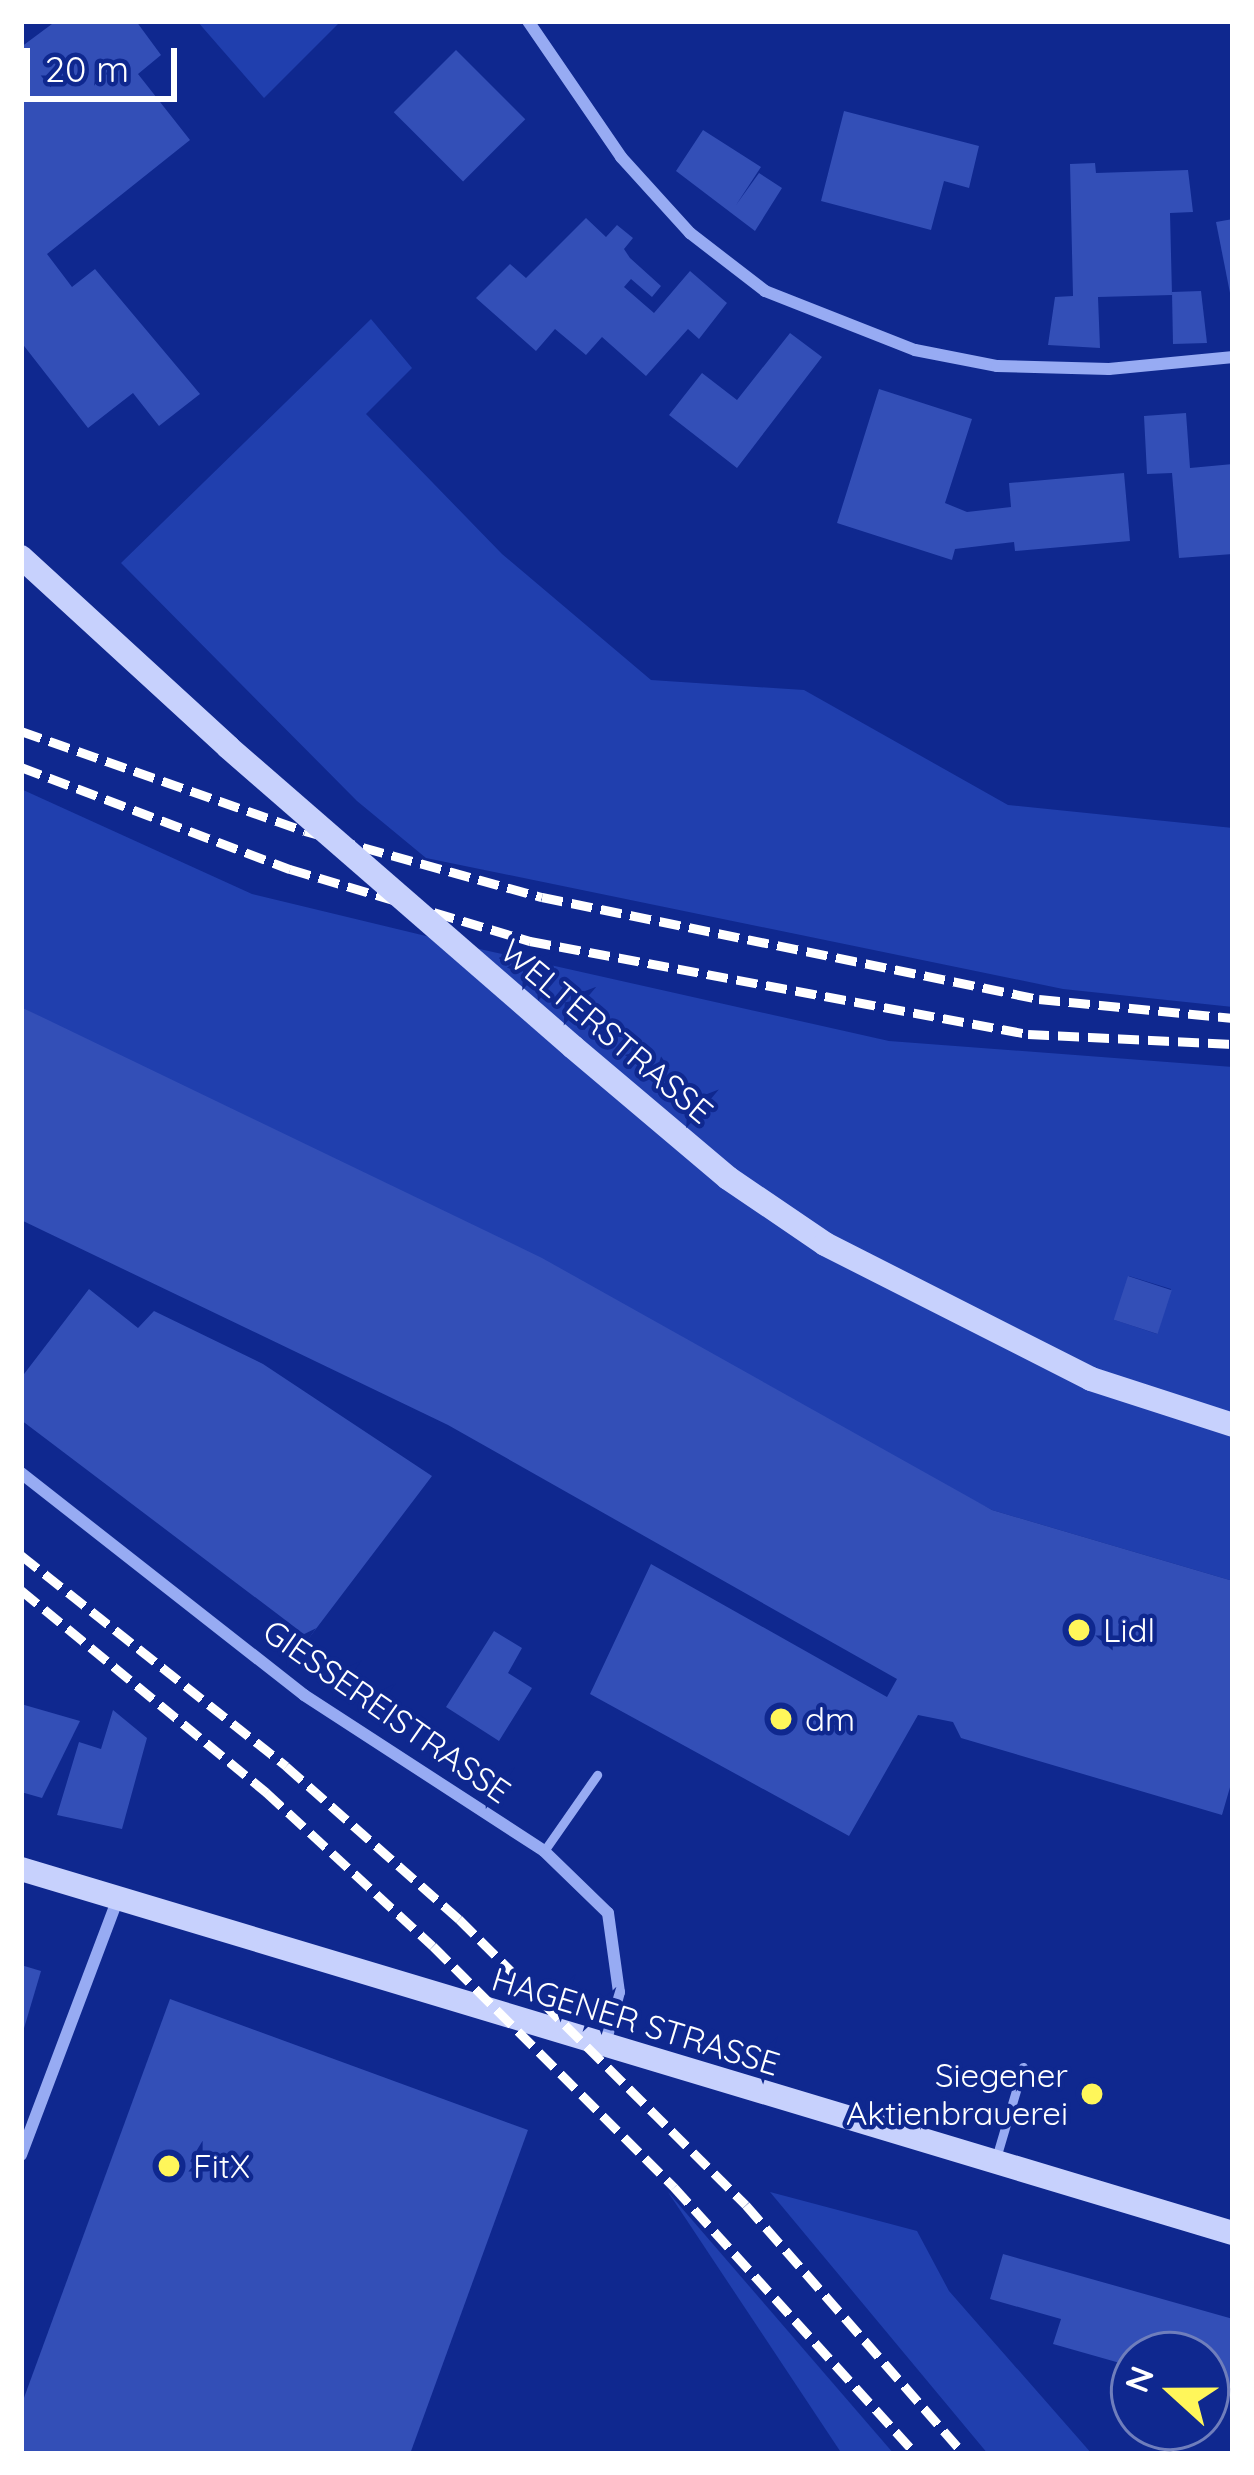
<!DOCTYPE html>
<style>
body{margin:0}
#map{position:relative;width:1254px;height:2475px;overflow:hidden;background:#0f288f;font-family:Quicksand,sans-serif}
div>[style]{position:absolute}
.green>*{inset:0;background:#203fae}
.building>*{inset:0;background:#334fb7;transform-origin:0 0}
.lane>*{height:9px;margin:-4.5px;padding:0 4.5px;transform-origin:4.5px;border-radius:4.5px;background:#97abf3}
.street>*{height:12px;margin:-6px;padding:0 6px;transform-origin:6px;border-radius:6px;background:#97abf3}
.secondary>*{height:24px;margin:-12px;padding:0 12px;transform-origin:12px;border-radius:12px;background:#c7d1fd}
.rail>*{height:9px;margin-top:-4.5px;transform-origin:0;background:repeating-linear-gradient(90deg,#fff 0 21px,transparent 0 30px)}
.secondary-bridge>*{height:24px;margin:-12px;padding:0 12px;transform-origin:12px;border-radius:12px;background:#c7d1fd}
.dots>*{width:33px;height:33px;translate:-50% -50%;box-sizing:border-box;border:6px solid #0f288f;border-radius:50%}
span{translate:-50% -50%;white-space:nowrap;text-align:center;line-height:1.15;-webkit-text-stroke:9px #0f288f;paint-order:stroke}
.street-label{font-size:33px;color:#fff}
.poi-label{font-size:33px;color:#fff}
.left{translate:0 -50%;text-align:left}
.right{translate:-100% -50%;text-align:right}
.frame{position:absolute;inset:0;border:24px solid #fff;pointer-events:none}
.north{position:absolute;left:1110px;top:2331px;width:120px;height:120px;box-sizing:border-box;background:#0f288f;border:3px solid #6f7ebc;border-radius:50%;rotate:291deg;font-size:33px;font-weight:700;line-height:48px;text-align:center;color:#fff}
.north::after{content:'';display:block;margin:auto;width:42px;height:54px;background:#fff65a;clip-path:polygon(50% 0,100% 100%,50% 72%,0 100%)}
.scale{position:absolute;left:24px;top:48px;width:153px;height:54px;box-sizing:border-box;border:6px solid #fff;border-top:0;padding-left:15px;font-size:36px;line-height:42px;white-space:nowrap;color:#fff;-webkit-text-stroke:9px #0f288f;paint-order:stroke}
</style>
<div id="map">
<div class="green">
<i style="clip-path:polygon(197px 21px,341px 21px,264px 98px)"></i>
<i style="clip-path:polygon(371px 319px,412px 368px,366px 414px,502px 554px,651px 680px,804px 690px,1008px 805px,1233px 828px,1233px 1007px,1063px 989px,426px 858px,357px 801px,121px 563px)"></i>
<i style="clip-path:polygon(evenodd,21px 789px,252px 894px,484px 950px,889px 1041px,1233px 1067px,1233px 1581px,992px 1510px,21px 1007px,21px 789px,1129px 1276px,1171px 1289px,1157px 1334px,1115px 1320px,1129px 1276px)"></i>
<i style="clip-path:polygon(668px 2192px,894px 2454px,842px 2454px)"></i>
<i style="clip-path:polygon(770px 2192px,917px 2231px,949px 2291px,1092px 2454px,988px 2454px)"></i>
</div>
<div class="building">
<i style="clip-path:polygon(56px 21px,136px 21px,161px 55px,138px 74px,190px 140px,47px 254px,72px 287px,95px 269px,200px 394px,159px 426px,133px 393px,88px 428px,21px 342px,21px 47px)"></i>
<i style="left:456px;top:50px;width:98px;height:88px;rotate:45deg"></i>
<i style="clip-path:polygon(844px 111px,979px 146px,969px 188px,944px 181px,931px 230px,821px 201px)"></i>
<i style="clip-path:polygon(703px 130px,761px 167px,736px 205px,759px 173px,782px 188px,755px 231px,676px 171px)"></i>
<i style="clip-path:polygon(1095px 163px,1096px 173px,1188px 170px,1193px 212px,1170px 213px,1172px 295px,1098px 297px,1100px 348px,1048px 345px,1055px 297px,1073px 296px,1070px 164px)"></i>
<i style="clip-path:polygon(586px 218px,606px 237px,617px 225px,633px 238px,624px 249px,630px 258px,661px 286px,652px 297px,631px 279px,624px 287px,654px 313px,690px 271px,727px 303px,699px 339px,688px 329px,646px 376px,602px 337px,586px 355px,555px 329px,536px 351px,476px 298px,510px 264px,526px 278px)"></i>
<i style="clip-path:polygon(1233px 219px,1233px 298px,1231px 298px,1216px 222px)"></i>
<i style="clip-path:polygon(1201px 291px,1207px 343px,1173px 344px,1172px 292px)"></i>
<i style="clip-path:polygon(790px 333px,822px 357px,737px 468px,669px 415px,702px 373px,737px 400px)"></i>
<i style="clip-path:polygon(879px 389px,972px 419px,945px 503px,967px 512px,1011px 507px,1009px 483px,1124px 473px,1130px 541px,1015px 551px,1014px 542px,955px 549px,952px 560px,837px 523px)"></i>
<i style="clip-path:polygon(1186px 413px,1190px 468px,1233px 464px,1233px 554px,1179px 558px,1172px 473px,1147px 474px,1144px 416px)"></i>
<i style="clip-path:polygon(21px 1007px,542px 1258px,992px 1510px,1233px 1581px,1233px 1777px,1222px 1815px,961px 1738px,953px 1722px,918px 1715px,849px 1836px,590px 1694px,651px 1564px,887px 1697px,897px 1679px,448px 1425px,21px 1220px)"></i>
<i style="left:1128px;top:1276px;width:46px;height:46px;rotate:18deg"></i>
<i style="clip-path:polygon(89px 1289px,138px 1328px,154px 1311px,263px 1364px,432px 1476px,309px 1638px,21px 1420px,21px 1378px)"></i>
<i style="clip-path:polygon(494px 1631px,522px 1648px,508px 1673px,532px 1688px,499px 1741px,446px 1707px)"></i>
<i style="clip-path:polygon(21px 1704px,80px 1721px,42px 1798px,21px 1792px)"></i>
<i style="clip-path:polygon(113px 1710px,147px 1738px,122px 1829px,57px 1815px,79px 1742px,101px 1749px)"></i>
<i style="clip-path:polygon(21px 1965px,41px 1971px,22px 2035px,21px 2035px)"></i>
<i style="clip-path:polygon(170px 1999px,528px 2130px,410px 2454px,21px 2454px,21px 2406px)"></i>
<i style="clip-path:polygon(1003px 2254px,1233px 2319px,1233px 2396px,1206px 2388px,1206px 2355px,1134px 2355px,1134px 2367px,1053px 2344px,1061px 2319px,990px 2299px)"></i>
</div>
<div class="lane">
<i style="left:544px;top:1851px;width:93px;rotate:-55.1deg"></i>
<i style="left:996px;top:2158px;width:95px;rotate:-73.5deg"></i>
</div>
<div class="street">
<i style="left:528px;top:21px;width:165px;rotate:55.6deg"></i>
<i style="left:621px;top:157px;width:103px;rotate:47.8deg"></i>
<i style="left:690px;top:233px;width:95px;rotate:37.7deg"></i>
<i style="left:765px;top:291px;width:161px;rotate:21.5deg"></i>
<i style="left:915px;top:350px;width:84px;rotate:11deg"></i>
<i style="left:997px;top:366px;width:112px;rotate:1.5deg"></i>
<i style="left:1109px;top:369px;width:125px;rotate:-5.5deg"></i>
<i style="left:21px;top:1473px;width:360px;rotate:38.1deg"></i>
<i style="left:304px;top:1695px;width:286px;rotate:33deg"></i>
<i style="left:544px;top:1851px;width:89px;rotate:44.1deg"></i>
<i style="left:608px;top:1913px;width:80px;rotate:82.1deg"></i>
<i style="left:619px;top:1992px;width:54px;rotate:105.1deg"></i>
<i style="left:21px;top:2155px;width:275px;rotate:-69.3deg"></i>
</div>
<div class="secondary">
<i style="left:21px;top:557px;width:281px;rotate:42.5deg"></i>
<i style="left:573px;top:1047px;width:203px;rotate:40.2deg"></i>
<i style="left:728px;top:1178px;width:117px;rotate:34.2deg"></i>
<i style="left:825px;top:1244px;width:298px;rotate:26.9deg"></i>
<i style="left:1091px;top:1379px;width:149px;rotate:17.9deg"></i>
<i style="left:21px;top:1869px;width:1265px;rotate:16.72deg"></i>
</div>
<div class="rail">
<i style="left:21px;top:731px;width:301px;rotate:19.4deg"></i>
<i style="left:305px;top:831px;width:246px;rotate:15.6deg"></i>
<i style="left:542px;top:897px;width:507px;rotate:11.6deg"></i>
<i style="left:1039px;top:999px;width:195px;rotate:5.6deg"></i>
<i style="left:21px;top:767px;width:288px;rotate:20.8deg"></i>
<i style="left:290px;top:869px;width:251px;rotate:16.7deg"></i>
<i style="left:530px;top:941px;width:507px;rotate:10.58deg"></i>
<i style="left:1028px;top:1034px;width:205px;rotate:2.8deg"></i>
<i style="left:21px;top:1555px;width:339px;rotate:38.5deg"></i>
<i style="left:286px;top:1766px;width:231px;rotate:41.5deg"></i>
<i style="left:459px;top:1919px;width:405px;rotate:44.9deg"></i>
<i style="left:746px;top:2205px;width:331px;rotate:48.8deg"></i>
<i style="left:21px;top:1590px;width:318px;rotate:39.5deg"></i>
<i style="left:266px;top:1792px;width:227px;rotate:42.7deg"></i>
<i style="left:433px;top:1946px;width:341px;rotate:45deg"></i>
<i style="left:674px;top:2187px;width:360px;rotate:47.8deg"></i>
</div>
<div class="secondary-bridge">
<i style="left:228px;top:747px;width:457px;rotate:41deg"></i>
</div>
<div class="dots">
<i style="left:1079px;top:1630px;background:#fff65a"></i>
<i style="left:781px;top:1719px;background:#fff65a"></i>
<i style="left:1092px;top:2094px;background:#fff65a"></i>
<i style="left:169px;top:2166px;background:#fff65a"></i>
</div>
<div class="street-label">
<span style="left:607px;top:1031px;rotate:40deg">WELTERSTRASSE</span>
<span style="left:387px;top:1711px;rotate:35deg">GIESSEREISTRASSE</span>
<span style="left:636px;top:2021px;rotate:17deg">HAGENER STRASSE</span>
</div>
<div class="poi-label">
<span class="left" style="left:1103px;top:1630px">Lidl</span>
<span class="left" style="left:805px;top:1719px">dm</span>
<span class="right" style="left:1068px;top:2094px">Siegener<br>Aktienbrauerei</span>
<span class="left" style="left:193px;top:2166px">FitX</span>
</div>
<div class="frame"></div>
<div class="north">N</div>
<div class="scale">20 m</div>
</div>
